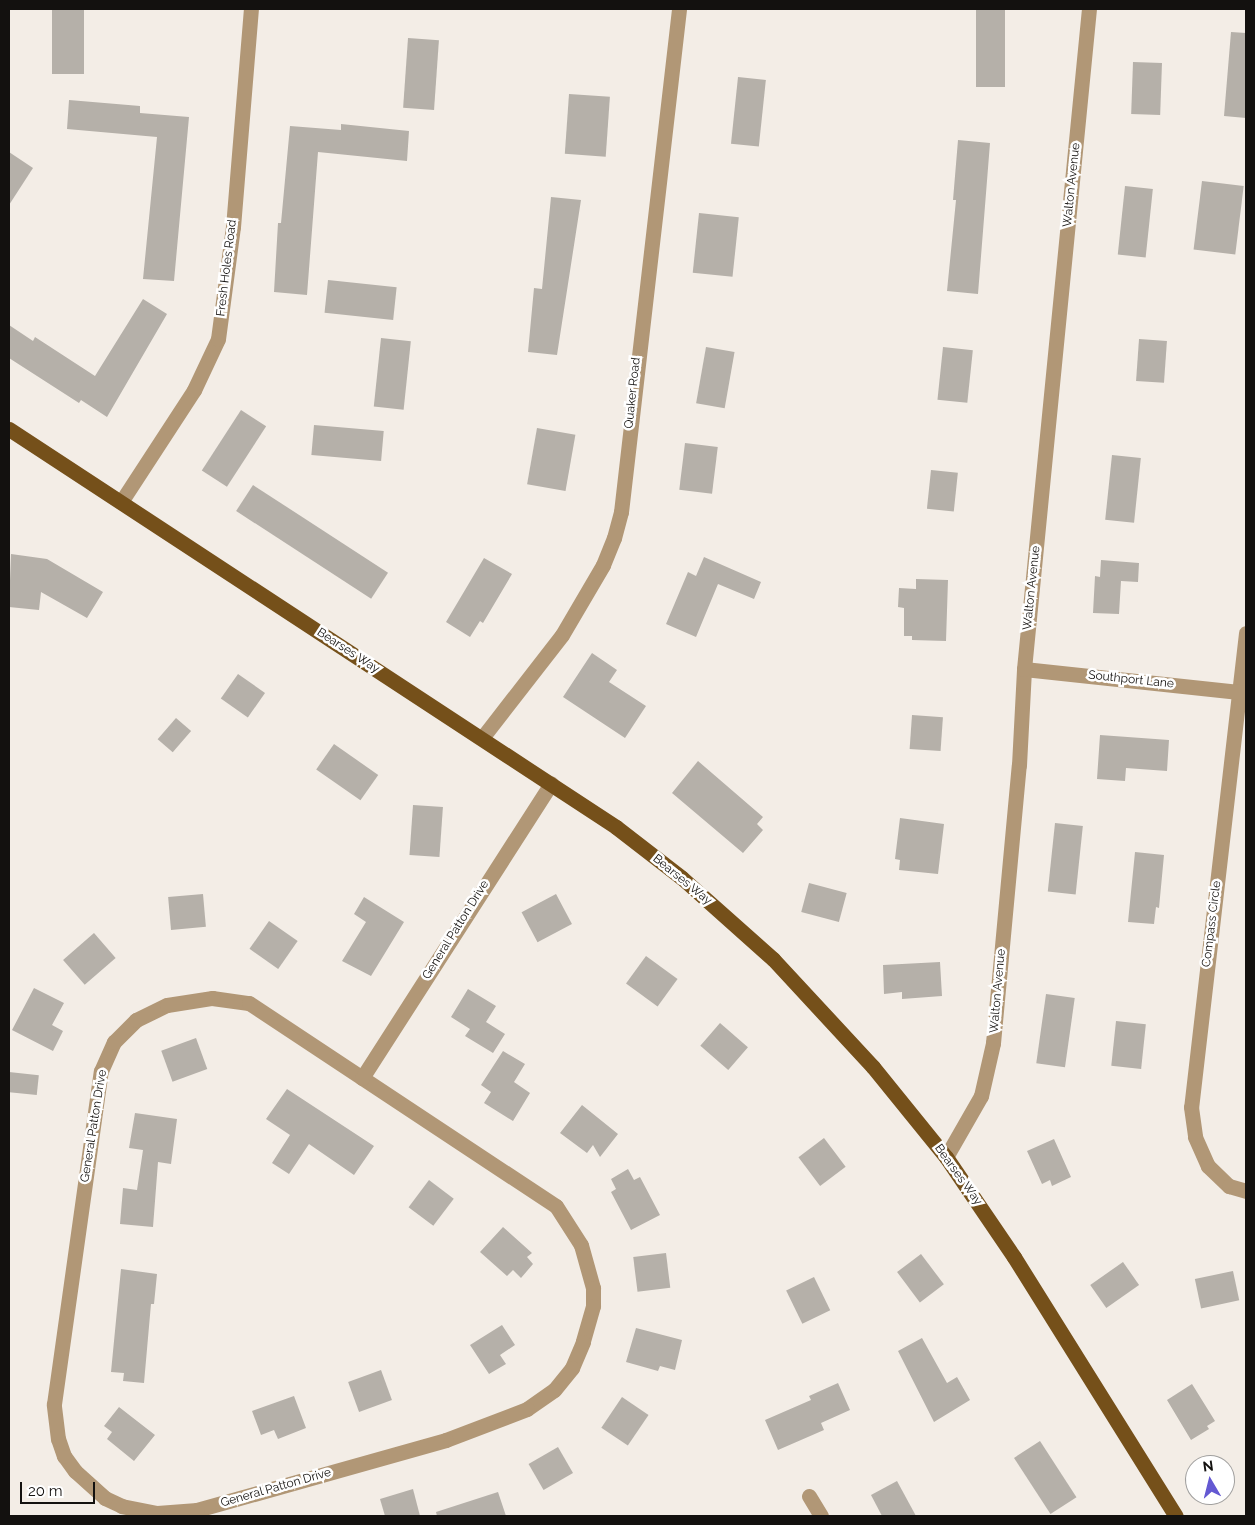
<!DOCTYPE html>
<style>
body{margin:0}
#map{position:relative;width:1255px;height:1525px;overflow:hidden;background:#f3ede6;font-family:Raleway,sans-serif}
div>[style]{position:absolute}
.building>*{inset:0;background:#b5b0a9;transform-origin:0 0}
.minor>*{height:15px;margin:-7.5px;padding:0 7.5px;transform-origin:7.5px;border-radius:7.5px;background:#b19776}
.major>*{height:15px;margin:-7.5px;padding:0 7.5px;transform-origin:7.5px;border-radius:7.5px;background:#75501a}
span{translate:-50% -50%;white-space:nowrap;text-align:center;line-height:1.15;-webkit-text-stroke:5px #fff;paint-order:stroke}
.street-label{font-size:12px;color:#13110f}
.frame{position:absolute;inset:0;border:10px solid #13110f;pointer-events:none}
.north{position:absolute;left:1185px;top:1455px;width:50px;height:50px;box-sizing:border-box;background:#fff;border:1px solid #a1a09f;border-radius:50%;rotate:352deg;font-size:14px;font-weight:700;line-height:20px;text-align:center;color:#13110f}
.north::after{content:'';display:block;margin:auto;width:18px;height:22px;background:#6459d2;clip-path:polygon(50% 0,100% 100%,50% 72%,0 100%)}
.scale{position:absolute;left:20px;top:1482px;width:75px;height:22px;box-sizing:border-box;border:2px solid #13110f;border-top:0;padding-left:6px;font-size:15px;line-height:18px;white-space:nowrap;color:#13110f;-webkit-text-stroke:4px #fff;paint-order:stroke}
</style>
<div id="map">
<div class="building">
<i style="left:52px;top:9px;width:32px;height:65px"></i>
<i style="left:976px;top:9px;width:29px;height:78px"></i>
<i style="clip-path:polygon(1231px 32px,1246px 33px,1246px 118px,1224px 116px)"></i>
<i style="left:408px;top:38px;width:31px;height:70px;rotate:4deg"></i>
<i style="left:1133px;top:62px;width:29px;height:52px;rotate:2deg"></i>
<i style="left:738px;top:77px;width:28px;height:67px;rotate:6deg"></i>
<i style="left:569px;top:94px;width:41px;height:60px;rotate:4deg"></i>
<i style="clip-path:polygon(69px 100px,140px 106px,140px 113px,189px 117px,174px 281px,143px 279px,157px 137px,67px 129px)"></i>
<i style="clip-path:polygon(341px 124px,409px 131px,407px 161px,318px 152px,307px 295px,274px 292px,278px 223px,281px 223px,290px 126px,341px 130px)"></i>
<i style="clip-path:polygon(958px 140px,990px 143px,978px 294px,947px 291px,956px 200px,953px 200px)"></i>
<i style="clip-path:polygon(9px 152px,33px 168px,9px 205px)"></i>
<i style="left:1202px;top:181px;width:42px;height:69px;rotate:7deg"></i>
<i style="left:1125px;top:186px;width:28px;height:69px;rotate:6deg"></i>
<i style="clip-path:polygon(551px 197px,581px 200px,557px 355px,528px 352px,534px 288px,542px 289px)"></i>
<i style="left:699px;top:213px;width:40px;height:60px;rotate:6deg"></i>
<i style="left:328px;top:280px;width:69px;height:33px;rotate:6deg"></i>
<i style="clip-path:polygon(143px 299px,167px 314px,107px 417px,81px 400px,79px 403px,9px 358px,9px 325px,33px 341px,35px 337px,95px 376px)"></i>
<i style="left:381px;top:338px;width:30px;height:69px;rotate:6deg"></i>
<i style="left:1139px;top:339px;width:28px;height:42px;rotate:4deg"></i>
<i style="left:706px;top:347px;width:29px;height:57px;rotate:10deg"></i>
<i style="left:943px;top:347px;width:30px;height:53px;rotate:6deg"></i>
<i style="left:241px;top:410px;width:30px;height:72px;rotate:33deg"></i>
<i style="left:314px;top:425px;width:70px;height:30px;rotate:5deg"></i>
<i style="left:537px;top:428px;width:39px;height:57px;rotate:10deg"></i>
<i style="left:685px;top:443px;width:33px;height:47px;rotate:7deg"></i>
<i style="left:1112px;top:455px;width:29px;height:65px;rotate:6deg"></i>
<i style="left:931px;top:470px;width:27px;height:39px;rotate:6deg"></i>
<i style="left:253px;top:485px;width:161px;height:31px;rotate:33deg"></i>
<i style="clip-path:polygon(11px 554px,47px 559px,103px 592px,87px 618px,41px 592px,39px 610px,9px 607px)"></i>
<i style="clip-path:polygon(704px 557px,761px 582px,754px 599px,718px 584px,696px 637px,666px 624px,688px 572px,696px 576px)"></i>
<i style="clip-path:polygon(484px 558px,512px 574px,483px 623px,480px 621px,470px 637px,446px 622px)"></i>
<i style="clip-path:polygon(1101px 560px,1139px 563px,1138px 582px,1121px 581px,1119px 614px,1093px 613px,1095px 576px,1100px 577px)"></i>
<i style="clip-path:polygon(916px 579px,948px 580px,946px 641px,912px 640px,912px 636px,904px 636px,904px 608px,898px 607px,899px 588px,916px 589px)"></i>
<i style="clip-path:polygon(592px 653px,617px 670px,609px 682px,646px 706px,625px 738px,563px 697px)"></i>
<i style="left:238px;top:674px;width:33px;height:30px;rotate:35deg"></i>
<i style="left:912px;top:715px;width:31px;height:34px;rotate:4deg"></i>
<i style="left:176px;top:718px;width:20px;height:28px;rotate:41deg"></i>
<i style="clip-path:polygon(1100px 735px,1169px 740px,1167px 771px,1126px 768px,1125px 781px,1097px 779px)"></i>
<i style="left:334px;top:744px;width:54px;height:31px;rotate:35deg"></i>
<i style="clip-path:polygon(698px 761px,763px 817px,757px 824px,763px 830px,743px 853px,672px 793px)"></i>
<i style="left:413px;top:805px;width:30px;height:50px;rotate:4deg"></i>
<i style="clip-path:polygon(900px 818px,944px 824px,938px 874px,899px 870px,900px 860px,895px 859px)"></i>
<i style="left:1055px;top:823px;width:28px;height:69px;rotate:6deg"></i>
<i style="clip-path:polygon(1135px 852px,1164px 855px,1159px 908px,1156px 907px,1154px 924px,1128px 922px)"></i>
<i style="left:809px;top:883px;width:39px;height:30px;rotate:15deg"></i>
<i style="left:203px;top:894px;width:33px;height:35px;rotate:85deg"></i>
<i style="left:556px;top:894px;width:34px;height:39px;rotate:62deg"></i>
<i style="clip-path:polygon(364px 897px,404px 922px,371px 976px,342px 961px,366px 922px,354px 914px)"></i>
<i style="left:269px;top:921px;width:35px;height:34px;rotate:35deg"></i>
<i style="left:94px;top:933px;width:33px;height:41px;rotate:49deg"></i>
<i style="left:646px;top:956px;width:39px;height:34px;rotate:36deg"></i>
<i style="clip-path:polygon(940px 962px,942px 996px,902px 999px,902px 992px,884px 994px,883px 965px)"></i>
<i style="clip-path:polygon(34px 988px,64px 1003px,52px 1025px,63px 1031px,53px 1051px,12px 1030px)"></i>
<i style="clip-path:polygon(468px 989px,496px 1006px,486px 1022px,505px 1034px,493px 1053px,465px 1036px,470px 1029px,451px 1017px)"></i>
<i style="left:1046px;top:994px;width:29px;height:70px;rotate:8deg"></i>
<i style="left:1116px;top:1021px;width:30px;height:45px;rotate:6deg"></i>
<i style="left:720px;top:1023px;width:37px;height:30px;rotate:41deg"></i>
<i style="left:196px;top:1038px;width:33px;height:37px;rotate:70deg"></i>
<i style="clip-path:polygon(503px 1051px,525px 1064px,514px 1082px,530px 1093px,513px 1121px,484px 1103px,491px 1092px,481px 1085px)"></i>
<i style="left:9px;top:1072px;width:30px;height:20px;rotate:6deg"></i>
<i style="clip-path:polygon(287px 1089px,374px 1146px,354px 1175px,309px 1144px,289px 1174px,272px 1163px,290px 1135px,266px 1119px)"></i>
<i style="clip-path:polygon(582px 1105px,618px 1134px,600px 1157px,593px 1145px,587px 1153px,560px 1133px)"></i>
<i style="clip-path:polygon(135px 1113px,177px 1119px,171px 1164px,158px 1162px,153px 1227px,120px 1224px,123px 1188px,137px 1190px,143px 1150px,129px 1148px)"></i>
<i style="left:824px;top:1138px;width:36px;height:32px;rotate:53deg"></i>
<i style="clip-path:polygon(1054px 1139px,1071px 1177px,1052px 1186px,1050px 1180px,1042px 1184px,1027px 1151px)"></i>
<i style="clip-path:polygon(628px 1169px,634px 1180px,640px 1177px,660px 1215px,631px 1230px,611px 1192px,616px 1189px,611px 1179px)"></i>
<i style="left:429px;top:1180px;width:31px;height:34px;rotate:37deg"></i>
<i style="clip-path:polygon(503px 1227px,532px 1253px,527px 1257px,533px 1264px,521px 1278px,513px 1270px,507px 1276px,480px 1252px)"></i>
<i style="left:666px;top:1253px;width:35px;height:33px;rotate:83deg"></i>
<i style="left:921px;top:1254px;width:38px;height:30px;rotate:53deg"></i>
<i style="left:1123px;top:1262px;width:28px;height:40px;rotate:55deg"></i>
<i style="clip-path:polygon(121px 1269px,157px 1274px,154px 1304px,151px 1304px,144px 1383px,123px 1381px,124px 1373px,111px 1372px)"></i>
<i style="left:1233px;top:1271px;width:30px;height:39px;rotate:78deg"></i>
<i style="left:814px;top:1277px;width:37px;height:31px;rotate:64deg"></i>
<i style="clip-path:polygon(502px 1325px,515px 1345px,500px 1355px,506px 1364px,489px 1374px,470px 1345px)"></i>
<i style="clip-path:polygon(636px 1328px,682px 1340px,675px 1370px,660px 1366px,658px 1371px,626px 1362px)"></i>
<i style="clip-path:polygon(922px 1338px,947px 1383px,957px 1377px,970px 1400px,934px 1422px,898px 1351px)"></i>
<i style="left:381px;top:1370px;width:32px;height:35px;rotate:70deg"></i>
<i style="clip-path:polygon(838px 1383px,850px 1410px,821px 1423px,824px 1430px,778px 1450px,765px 1420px,811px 1400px,809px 1396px)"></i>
<i style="clip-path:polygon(1192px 1384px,1215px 1421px,1207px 1426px,1209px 1429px,1191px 1440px,1167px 1400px)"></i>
<i style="clip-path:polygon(294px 1396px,306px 1428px,278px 1439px,274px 1430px,261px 1435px,252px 1411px)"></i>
<i style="left:622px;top:1397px;width:32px;height:37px;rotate:34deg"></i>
<i style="clip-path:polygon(119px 1407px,155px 1435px,134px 1461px,107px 1439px,112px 1432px,104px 1426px)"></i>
<i style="left:1040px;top:1441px;width:67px;height:31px;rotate:57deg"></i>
<i style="left:558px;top:1447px;width:30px;height:34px;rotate:60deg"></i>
<i style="clip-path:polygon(897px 1481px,916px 1516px,882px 1516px,871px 1495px)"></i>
<i style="clip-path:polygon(413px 1489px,420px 1516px,385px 1516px,380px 1499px)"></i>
<i style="clip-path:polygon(498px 1492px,506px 1516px,437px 1516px,436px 1512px)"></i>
</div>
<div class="minor">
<i style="left:121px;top:502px;width:134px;rotate:-56.9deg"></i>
<i style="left:194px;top:390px;width:56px;rotate:-64.8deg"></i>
<i style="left:218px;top:339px;width:113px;rotate:-82.4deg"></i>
<i style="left:233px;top:227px;width:219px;rotate:-85.3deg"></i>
<i style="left:1246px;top:633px;width:477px;rotate:96.6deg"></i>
<i style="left:1191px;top:1107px;width:30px;rotate:82deg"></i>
<i style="left:1195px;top:1137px;width:32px;rotate:66deg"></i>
<i style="left:1208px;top:1166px;width:29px;rotate:44deg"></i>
<i style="left:1229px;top:1186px;width:18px;rotate:16deg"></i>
<i style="left:1024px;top:669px;width:216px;rotate:6.1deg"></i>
<i style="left:482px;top:738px;width:130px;rotate:-52.2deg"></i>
<i style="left:562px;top:635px;width:81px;rotate:-59.6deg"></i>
<i style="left:603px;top:565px;width:29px;rotate:-68deg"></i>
<i style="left:614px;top:538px;width:27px;rotate:-75deg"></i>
<i style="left:621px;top:512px;width:506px;rotate:-83.42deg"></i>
<i style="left:212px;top:998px;width:37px;rotate:8deg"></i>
<i style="left:249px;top:1003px;width:368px;rotate:33.5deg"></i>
<i style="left:556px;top:1206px;width:46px;rotate:57.3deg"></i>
<i style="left:581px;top:1245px;width:45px;rotate:74.4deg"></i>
<i style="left:593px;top:1288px;width:18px;rotate:90deg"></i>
<i style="left:593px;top:1306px;width:37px;rotate:106deg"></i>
<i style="left:583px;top:1342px;width:28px;rotate:113deg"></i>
<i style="left:572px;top:1368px;width:28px;rotate:129deg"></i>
<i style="left:554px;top:1390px;width:33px;rotate:145deg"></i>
<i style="left:527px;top:1409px;width:87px;rotate:159.1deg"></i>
<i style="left:446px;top:1440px;width:259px;rotate:164.3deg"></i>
<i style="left:197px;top:1510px;width:40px;rotate:175.7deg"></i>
<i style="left:157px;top:1513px;width:36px;rotate:-169deg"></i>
<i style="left:122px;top:1506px;width:19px;rotate:-155deg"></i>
<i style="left:105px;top:1498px;width:40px;rotate:-138deg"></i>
<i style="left:75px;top:1471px;width:19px;rotate:-126deg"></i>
<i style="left:64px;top:1456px;width:18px;rotate:-109deg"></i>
<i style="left:58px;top:1439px;width:35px;rotate:-97deg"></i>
<i style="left:54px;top:1404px;width:336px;rotate:-82deg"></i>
<i style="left:101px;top:1071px;width:32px;rotate:-66deg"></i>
<i style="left:114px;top:1042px;width:31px;rotate:-45deg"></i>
<i style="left:136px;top:1020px;width:34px;rotate:-26deg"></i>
<i style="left:167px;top:1005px;width:46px;rotate:-8.8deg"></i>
<i style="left:362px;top:1078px;width:350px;rotate:-57.3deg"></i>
<i style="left:946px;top:1157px;width:70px;rotate:-60.2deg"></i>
<i style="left:981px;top:1096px;width:54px;rotate:-77.2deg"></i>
<i style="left:993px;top:1043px;width:279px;rotate:-84.7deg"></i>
<i style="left:1019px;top:765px;width:96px;rotate:-87deg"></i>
<i style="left:1024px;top:669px;width:663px;rotate:-84.38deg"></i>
<i style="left:809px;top:1496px;width:23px;rotate:59deg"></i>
</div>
<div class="major">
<i style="left:9px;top:429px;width:726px;rotate:33.25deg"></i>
<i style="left:616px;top:827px;width:83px;rotate:37.7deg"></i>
<i style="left:682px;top:878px;width:122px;rotate:41.7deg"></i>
<i style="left:773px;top:959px;width:147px;rotate:47.2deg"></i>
<i style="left:873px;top:1067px;width:116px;rotate:51deg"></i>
<i style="left:946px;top:1157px;width:121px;rotate:55.8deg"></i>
<i style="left:1014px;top:1257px;width:305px;rotate:58deg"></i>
</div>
<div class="street-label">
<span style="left:1072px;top:185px;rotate:-84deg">Walton Avenue</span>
<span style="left:227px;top:268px;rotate:-83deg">Fresh Holes Road</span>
<span style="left:633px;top:393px;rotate:-84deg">Quaker Road</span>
<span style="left:1032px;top:588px;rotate:-84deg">Walton Avenue</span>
<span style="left:348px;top:651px;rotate:33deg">Bearses Way</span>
<span style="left:1131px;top:680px;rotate:6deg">Southport Lane</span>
<span style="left:682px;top:880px;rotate:39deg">Bearses Way</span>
<span style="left:1212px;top:924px;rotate:-83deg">Compass Circle</span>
<span style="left:456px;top:930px;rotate:-58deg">General Patton Drive</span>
<span style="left:998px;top:991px;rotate:-85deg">Walton Avenue</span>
<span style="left:94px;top:1126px;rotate:-81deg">General Patton Drive</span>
<span style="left:958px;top:1175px;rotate:54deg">Bearses Way</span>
<span style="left:276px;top:1488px;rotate:-16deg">General Patton Drive</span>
</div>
<div class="frame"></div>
<div class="north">N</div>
<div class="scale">20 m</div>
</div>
